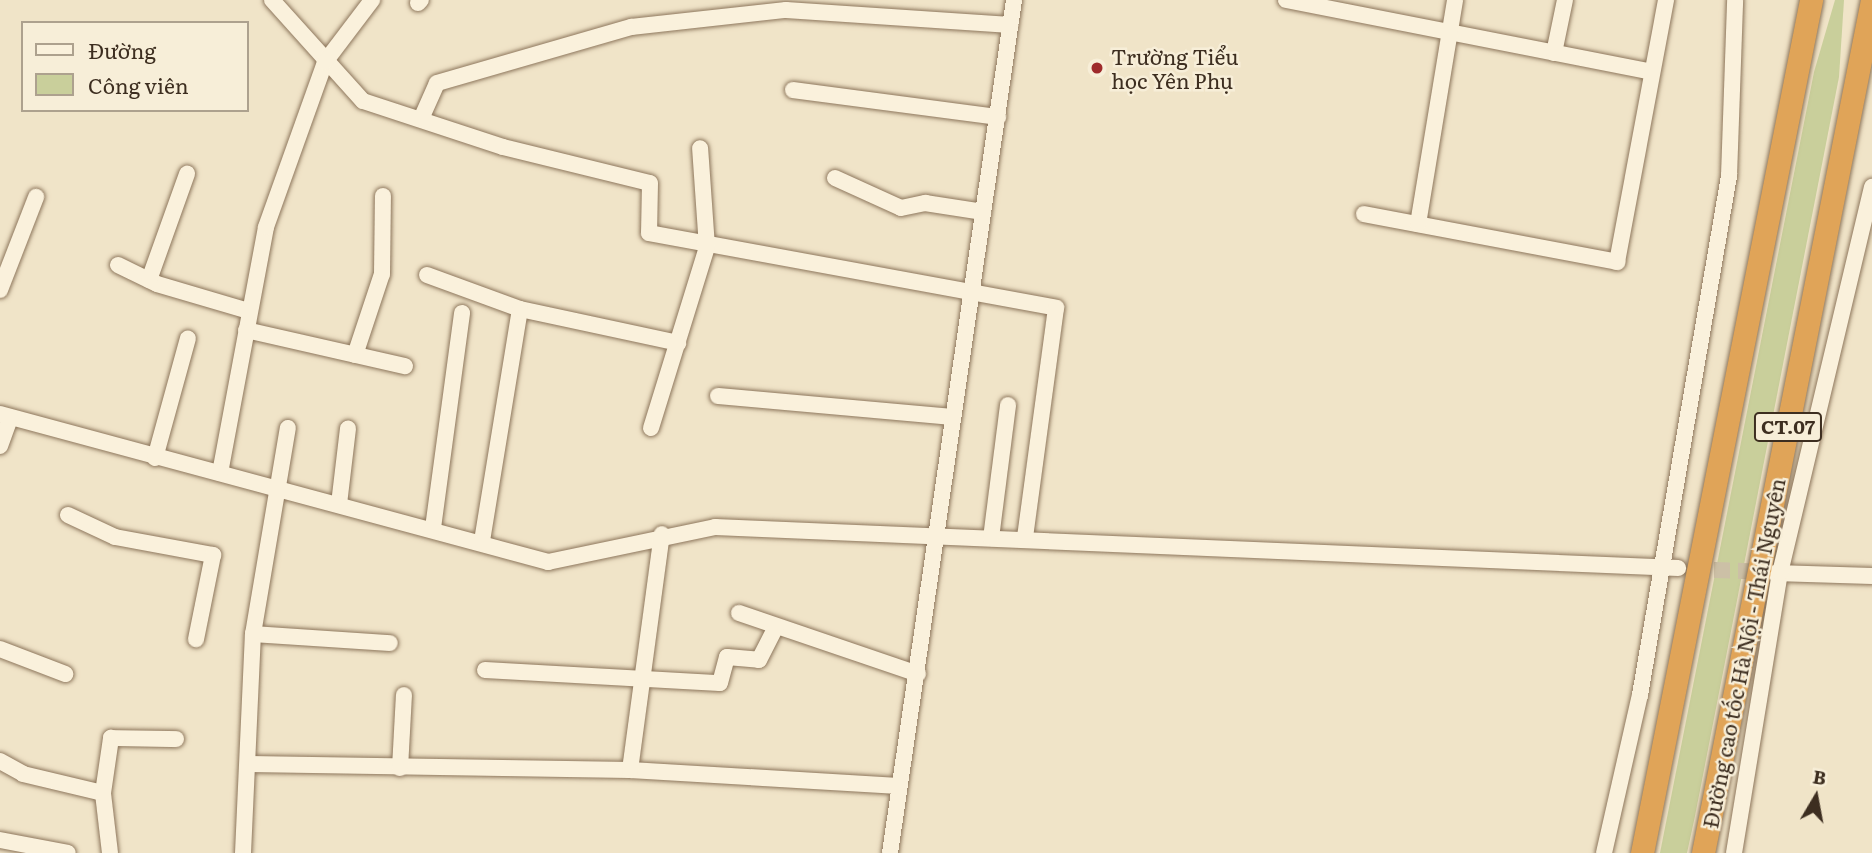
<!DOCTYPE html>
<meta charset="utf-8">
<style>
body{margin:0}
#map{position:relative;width:1872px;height:853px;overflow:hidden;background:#f0e4c8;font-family:Literata,serif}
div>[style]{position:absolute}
.green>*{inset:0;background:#c9cf9b}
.minor-tunnel>*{height:16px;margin-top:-8px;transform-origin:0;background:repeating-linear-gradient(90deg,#ccc0a6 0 16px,transparent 0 24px)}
.roads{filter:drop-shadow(0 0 2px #8d765c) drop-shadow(0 0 2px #8d765c)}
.minor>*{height:16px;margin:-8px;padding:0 8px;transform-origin:8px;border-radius:8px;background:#faf1dc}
.highway>*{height:23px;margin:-11.5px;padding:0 11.5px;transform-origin:11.5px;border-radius:11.5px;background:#e0a458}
.dots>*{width:19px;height:19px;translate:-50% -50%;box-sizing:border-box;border:4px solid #f7eed8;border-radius:50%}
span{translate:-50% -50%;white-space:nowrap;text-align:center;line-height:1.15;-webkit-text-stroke:5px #f7eed8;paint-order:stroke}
.shield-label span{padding:2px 5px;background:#f7eed8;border:2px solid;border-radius:5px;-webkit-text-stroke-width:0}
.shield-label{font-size:19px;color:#3d2e20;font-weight:700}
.poi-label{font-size:21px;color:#3d2e20}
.left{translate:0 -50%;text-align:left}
.street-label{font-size:21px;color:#3d2e20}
.legend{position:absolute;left:21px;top:21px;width:228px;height:91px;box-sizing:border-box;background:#f7eed8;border:2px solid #ada18e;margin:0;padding:9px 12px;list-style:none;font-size:21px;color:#3d2e20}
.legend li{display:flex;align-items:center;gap:14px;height:35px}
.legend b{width:35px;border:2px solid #ada18e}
.north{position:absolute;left:1781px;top:762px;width:70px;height:70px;-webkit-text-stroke:5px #f7eed8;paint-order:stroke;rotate:10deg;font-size:19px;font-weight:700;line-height:28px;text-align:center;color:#3d2e20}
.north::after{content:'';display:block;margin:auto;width:24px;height:32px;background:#3d2e20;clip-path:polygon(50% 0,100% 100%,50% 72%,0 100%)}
</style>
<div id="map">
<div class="green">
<i style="clip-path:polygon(1835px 0,1844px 0,1839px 77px,1695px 816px,1687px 853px,1660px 853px,1814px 72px)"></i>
</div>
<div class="minor-tunnel">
<i style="left:1690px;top:569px;width:79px;rotate:2.2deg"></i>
</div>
<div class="roads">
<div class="minor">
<i style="left:272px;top:0;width:136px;rotate:48deg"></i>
<i style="left:363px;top:101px;width:147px;rotate:18.2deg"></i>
<i style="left:503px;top:147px;width:151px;rotate:13.8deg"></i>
<i style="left:650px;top:183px;width:50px;rotate:91.1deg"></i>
<i style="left:649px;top:233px;width:414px;rotate:10.4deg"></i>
<i style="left:1056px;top:308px;width:231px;rotate:97.7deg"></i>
<i style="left:1286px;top:0;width:373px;rotate:11.1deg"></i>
<i style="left:418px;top:3px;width:4px;rotate:-45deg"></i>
<i style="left:1554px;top:53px;width:54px;rotate:-78.3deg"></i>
<i style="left:793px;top:90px;width:207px;rotate:7.5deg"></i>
<i style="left:421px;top:119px;width:39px;rotate:-66deg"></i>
<i style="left:437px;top:83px;width:202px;rotate:-16.1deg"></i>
<i style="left:631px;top:27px;width:156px;rotate:-6.3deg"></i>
<i style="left:786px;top:10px;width:225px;rotate:3.8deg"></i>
<i style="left:835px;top:178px;width:72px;rotate:24.4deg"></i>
<i style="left:901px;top:208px;width:25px;rotate:-12deg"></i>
<i style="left:925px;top:203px;width:59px;rotate:8.8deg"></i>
<i style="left:1364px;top:214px;width:258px;rotate:10.7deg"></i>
<i style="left:1617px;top:262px;width:267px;rotate:-79.4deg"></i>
<i style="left:1418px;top:224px;width:227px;rotate:-80.6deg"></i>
<i style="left:118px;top:265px;width:43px;rotate:26deg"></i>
<i style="left:157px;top:284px;width:96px;rotate:16.4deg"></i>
<i style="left:427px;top:275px;width:99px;rotate:20.1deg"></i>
<i style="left:520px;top:309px;width:162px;rotate:12.1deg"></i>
<i style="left:149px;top:280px;width:113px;rotate:-70.3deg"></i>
<i style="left:0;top:290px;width:100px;rotate:-68.8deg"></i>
<i style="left:246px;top:330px;width:163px;rotate:12.8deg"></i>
<i style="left:355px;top:355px;width:85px;rotate:-71.6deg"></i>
<i style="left:382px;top:274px;width:78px;rotate:-89.3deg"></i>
<i style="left:718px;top:396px;width:236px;rotate:5.1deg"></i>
<i style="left:0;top:414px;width:568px;rotate:15.11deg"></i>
<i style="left:548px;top:562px;width:171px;rotate:-11.8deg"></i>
<i style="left:715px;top:527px;width:964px;rotate:2.44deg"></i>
<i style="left:651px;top:428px;width:189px;rotate:-72.8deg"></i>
<i style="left:707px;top:247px;width:99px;rotate:-94deg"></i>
<i style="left:0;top:446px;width:30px;rotate:-70deg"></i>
<i style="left:155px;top:458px;width:124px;rotate:-74.6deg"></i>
<i style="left:220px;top:473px;width:250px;rotate:-79.4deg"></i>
<i style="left:266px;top:227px;width:175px;rotate:-70.3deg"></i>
<i style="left:325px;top:62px;width:78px;rotate:-52.8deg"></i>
<i style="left:339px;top:504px;width:76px;rotate:-83.2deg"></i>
<i style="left:68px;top:515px;width:52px;rotate:25.1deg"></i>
<i style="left:115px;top:537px;width:100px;rotate:10.4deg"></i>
<i style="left:213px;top:555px;width:86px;rotate:101.4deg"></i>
<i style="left:433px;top:528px;width:217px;rotate:-82.3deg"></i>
<i style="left:991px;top:538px;width:134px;rotate:-82.7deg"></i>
<i style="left:482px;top:541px;width:235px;rotate:-80.7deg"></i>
<i style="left:1775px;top:573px;width:97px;rotate:1.8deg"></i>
<i style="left:739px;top:613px;width:189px;rotate:18.8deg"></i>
<i style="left:253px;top:634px;width:137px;rotate:3.8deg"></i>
<i style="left:0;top:649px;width:70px;rotate:21deg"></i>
<i style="left:485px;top:670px;width:235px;rotate:3.2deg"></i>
<i style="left:720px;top:683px;width:27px;rotate:-75deg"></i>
<i style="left:727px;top:657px;width:32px;rotate:5deg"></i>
<i style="left:759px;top:660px;width:37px;rotate:-63deg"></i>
<i style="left:0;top:761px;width:26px;rotate:29deg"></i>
<i style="left:23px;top:774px;width:82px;rotate:13.4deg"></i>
<i style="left:249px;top:764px;width:381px;rotate:0.9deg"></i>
<i style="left:630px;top:770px;width:269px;rotate:3.4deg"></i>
<i style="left:400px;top:768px;width:73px;rotate:-86.9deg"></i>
<i style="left:630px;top:770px;width:238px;rotate:-82.3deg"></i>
<i style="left:0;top:840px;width:69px;rotate:10.8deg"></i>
<i style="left:110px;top:853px;width:60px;rotate:-96.7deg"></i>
<i style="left:103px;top:793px;width:56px;rotate:-81.7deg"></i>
<i style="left:111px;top:738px;width:65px;rotate:0.9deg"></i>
<i style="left:243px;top:853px;width:219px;rotate:-87.4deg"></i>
<i style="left:253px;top:634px;width:209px;rotate:-80.4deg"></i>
<i style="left:890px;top:853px;width:862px;rotate:-81.73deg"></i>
<i style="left:1604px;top:853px;width:162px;rotate:-77.2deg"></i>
<i style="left:1640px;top:695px;width:527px;rotate:-80.27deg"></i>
<i style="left:1729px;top:176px;width:176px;rotate:-88deg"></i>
<i style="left:1734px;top:853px;width:284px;rotate:-80.7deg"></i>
<i style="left:1780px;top:573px;width:397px;rotate:-76.6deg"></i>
</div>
<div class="highway">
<i style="left:1642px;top:853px;width:870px;rotate:-78.79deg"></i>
<i style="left:1703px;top:853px;width:870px;rotate:-78.79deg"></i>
</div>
</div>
<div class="dots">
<i style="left:1097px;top:68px;background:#9e2a2b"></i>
</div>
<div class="shield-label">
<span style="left:1788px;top:427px">CT.07</span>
</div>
<div class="poi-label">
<span class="left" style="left:1111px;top:68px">Trường Tiểu<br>học Yên Phụ</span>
</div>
<div class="street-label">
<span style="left:1743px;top:653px;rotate:-79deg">Đường cao tốc Hà Nội - Thái Nguyên</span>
</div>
<ul class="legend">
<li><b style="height:9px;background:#faf1dc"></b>Đường</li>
<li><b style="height:19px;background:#c9cf9b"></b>Công viên</li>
</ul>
<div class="north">B</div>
</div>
